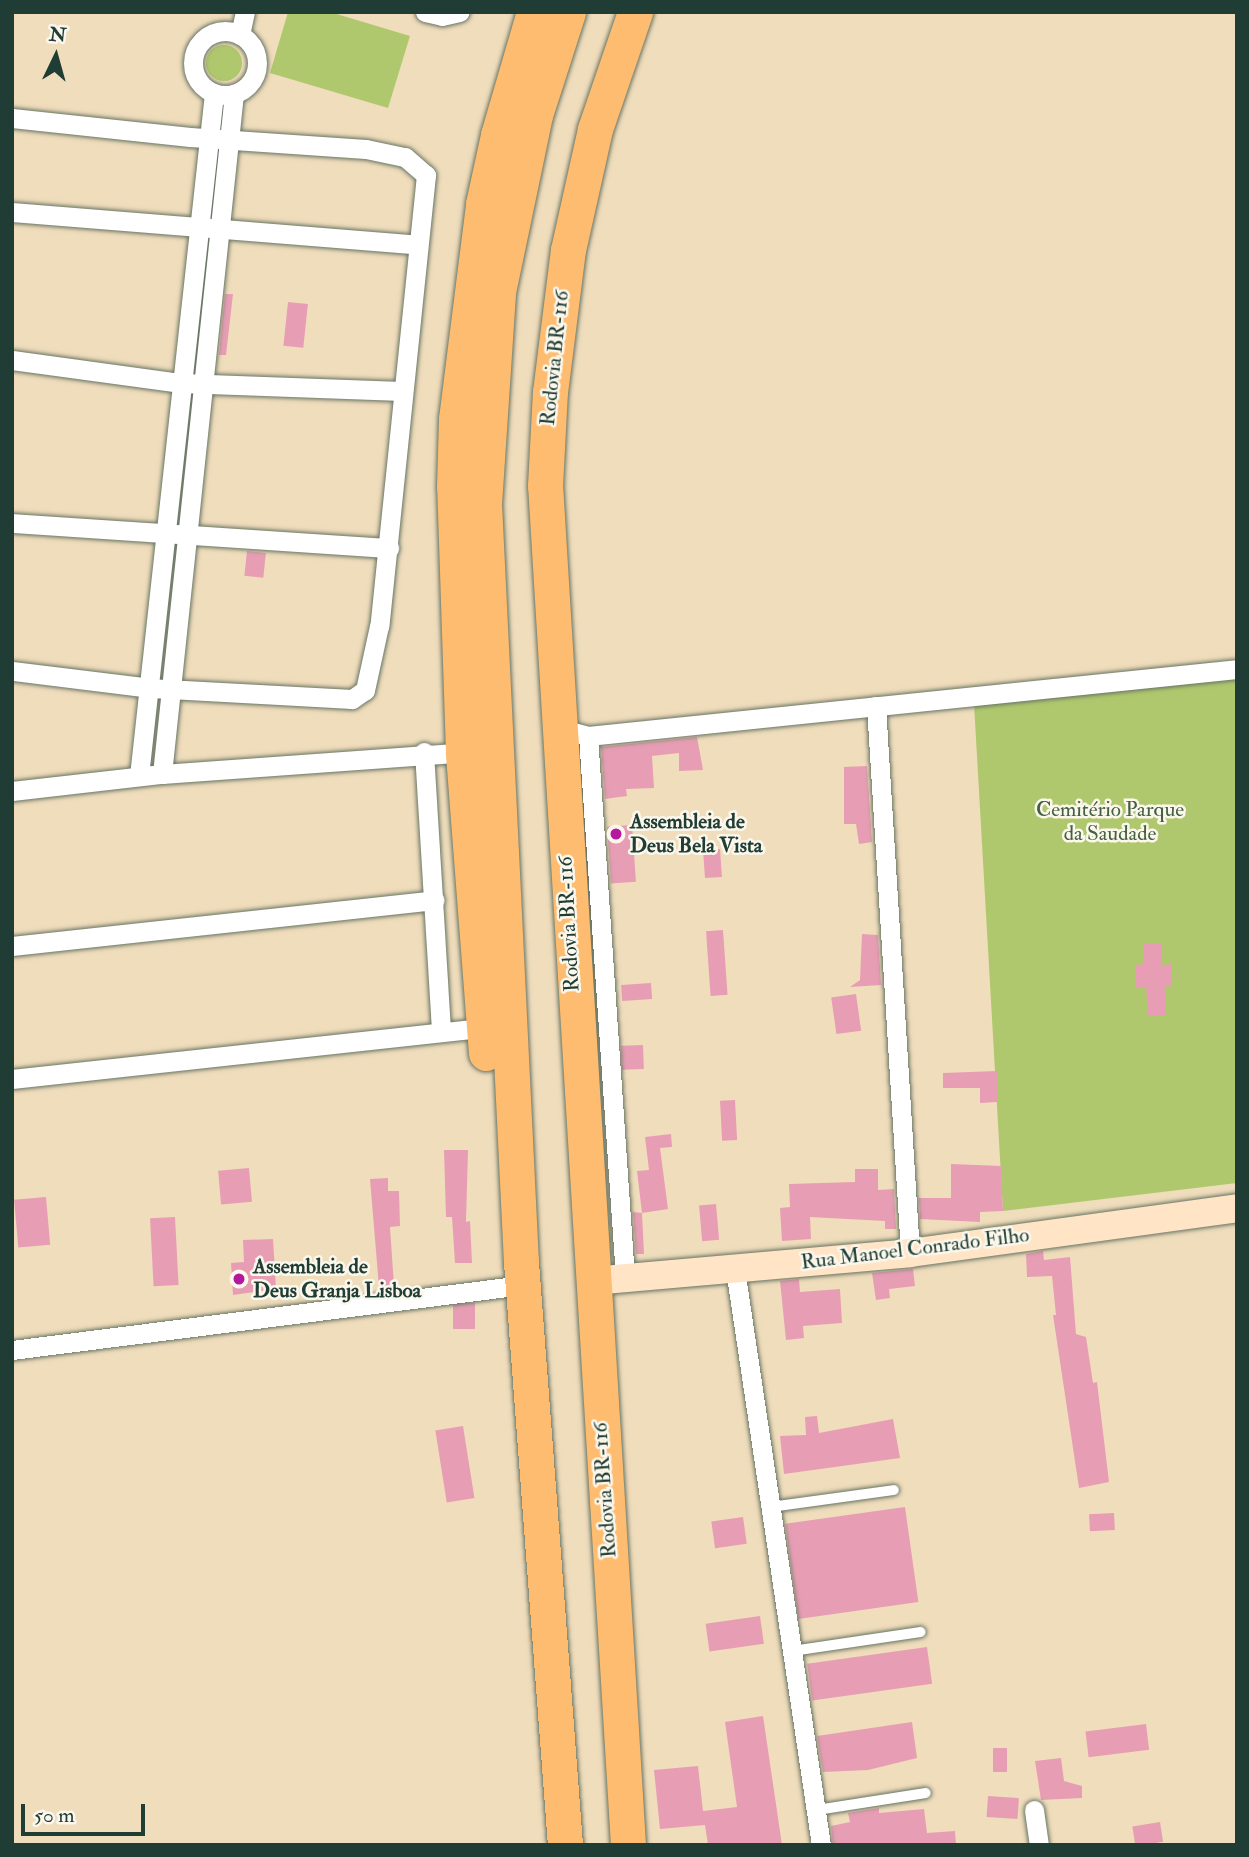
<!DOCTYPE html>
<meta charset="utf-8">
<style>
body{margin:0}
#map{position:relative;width:1249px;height:1857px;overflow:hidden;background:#f0ddbc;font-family:"IM FELL Double Pica",serif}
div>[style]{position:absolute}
.green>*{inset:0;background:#b0c86d}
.round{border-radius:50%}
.building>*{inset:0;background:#e79eb4;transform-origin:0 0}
.roads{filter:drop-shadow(0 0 2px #687564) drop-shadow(0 0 2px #687564)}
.lane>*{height:10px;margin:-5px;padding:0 5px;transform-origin:5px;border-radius:5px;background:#fff}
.street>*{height:19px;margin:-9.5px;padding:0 9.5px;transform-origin:9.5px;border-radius:9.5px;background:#fff}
.street>.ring{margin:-9.5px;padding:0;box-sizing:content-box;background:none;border:19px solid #fff;border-radius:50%}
.secondary>*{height:28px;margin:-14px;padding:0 14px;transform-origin:14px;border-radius:14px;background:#ffe4c6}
.highway>*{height:35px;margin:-17.5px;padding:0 17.5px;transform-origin:17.5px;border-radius:17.5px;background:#febc70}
.dots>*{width:19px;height:19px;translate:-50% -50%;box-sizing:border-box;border:4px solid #fbf7ec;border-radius:50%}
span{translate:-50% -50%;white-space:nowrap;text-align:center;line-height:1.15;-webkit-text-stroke:5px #fbf7ec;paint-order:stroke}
.street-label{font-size:21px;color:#1f3d34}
.park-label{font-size:21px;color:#436042}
.poi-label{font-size:21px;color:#1f3d34;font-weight:700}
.left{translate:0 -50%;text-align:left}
.frame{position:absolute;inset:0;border:14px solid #1f3d34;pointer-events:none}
.north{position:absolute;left:21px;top:21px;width:70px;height:70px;-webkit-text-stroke:5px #fbf7ec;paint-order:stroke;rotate:5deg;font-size:19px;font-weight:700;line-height:28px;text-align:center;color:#1f3d34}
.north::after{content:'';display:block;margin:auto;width:24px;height:32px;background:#1f3d34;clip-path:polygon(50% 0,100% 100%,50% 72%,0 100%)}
.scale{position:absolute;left:21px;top:1804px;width:124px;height:32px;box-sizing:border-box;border:4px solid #1f3d34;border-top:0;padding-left:9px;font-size:21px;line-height:24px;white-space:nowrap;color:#1f3d34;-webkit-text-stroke:5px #fbf7ec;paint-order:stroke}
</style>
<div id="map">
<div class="green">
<i style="clip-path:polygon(288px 12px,330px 12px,410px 36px,388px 108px,270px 73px)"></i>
<i class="round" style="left:206px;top:45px;width:36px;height:36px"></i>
<i style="clip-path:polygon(1237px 676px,1237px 1183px,1003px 1211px,974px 704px)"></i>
</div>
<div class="building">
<i style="clip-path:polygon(225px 294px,233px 294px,226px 355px,219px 355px)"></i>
<i style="left:288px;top:302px;width:20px;height:44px;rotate:6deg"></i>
<i style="left:247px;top:551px;width:19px;height:25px;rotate:6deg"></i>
<i style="clip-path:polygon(697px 737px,703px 770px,679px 771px,679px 753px,652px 756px,654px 788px,626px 789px,627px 796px,605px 799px,601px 747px)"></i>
<i style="clip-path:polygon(867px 766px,872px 842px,859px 844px,856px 824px,844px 824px,844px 767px)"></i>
<i style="left:632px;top:825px;width:57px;height:25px;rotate:86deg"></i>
<i style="left:720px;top:849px;width:28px;height:17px;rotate:86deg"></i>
<i style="left:723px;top:930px;width:65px;height:17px;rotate:86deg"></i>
<i style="clip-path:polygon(862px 934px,878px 935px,881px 985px,850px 987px,860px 980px)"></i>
<i style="clip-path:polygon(1161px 943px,1162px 965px,1171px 964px,1171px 985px,1165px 985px,1166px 1015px,1148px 1016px,1146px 987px,1136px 988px,1135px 965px,1143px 964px,1143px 944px)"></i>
<i style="left:651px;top:983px;width:16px;height:30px;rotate:86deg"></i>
<i style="left:856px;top:994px;width:37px;height:25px;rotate:82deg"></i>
<i style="left:643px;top:1045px;width:24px;height:22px;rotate:88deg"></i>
<i style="clip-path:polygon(997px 1071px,997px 1102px,980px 1103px,980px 1088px,943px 1088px,943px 1073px)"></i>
<i style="left:735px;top:1100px;width:40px;height:15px;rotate:87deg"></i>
<i style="clip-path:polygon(671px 1134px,672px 1147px,660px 1148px,668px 1209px,642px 1213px,637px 1171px,649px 1170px,645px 1137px)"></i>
<i style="clip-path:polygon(444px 1150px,468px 1150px,466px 1222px,470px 1221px,472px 1263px,455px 1263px,452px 1217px,446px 1217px)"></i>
<i style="clip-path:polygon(951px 1164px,1001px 1166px,1003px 1211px,980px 1212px,980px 1222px,920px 1219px,919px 1198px,951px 1198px)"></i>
<i style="left:249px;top:1168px;width:34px;height:31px;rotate:85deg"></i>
<i style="clip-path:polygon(855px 1169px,878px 1169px,878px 1190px,894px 1189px,896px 1229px,885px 1229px,885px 1221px,810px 1217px,811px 1239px,782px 1241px,780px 1208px,790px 1207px,789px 1184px,855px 1182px)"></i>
<i style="clip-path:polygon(388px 1178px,388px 1191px,399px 1191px,400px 1226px,390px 1227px,394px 1286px,379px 1287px,370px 1179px)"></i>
<i style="left:46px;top:1197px;width:48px;height:32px;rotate:85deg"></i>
<i style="left:716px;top:1204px;width:36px;height:17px;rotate:85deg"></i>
<i style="clip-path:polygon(633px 1212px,642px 1213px,644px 1254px,636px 1254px)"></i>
<i style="left:175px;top:1217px;width:68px;height:25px;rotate:87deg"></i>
<i style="clip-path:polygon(273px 1239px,276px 1289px,233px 1295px,231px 1263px,244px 1262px,243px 1240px)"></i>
<i style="clip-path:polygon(1043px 1251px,1044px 1260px,1070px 1257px,1076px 1334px,1086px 1337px,1093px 1383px,1097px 1382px,1109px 1482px,1079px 1488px,1053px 1315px,1056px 1315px,1052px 1276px,1027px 1277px,1026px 1254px)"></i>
<i style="clip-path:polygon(913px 1269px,915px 1286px,889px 1289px,890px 1298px,876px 1300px,872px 1273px)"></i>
<i style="clip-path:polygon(799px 1279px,800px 1292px,840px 1289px,842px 1323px,803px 1326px,804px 1338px,786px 1340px,780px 1281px)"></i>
<i style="left:475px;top:1303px;width:26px;height:22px;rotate:90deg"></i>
<i style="clip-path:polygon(817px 1416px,819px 1433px,893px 1419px,900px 1458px,784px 1474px,780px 1436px,806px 1435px,805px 1417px)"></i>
<i style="left:463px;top:1426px;width:73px;height:28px;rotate:81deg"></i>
<i style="left:905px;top:1507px;width:96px;height:121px;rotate:82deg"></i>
<i style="left:1114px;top:1513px;width:17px;height:25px;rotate:87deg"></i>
<i style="left:743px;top:1517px;width:27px;height:32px;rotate:82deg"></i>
<i style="left:760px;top:1616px;width:28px;height:55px;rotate:82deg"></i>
<i style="left:927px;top:1647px;width:37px;height:121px;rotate:82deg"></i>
<i style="clip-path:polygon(763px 1716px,782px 1845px,708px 1845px,705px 1825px,660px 1829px,654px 1770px,698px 1766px,703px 1811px,737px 1807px,725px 1722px)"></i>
<i style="clip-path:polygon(912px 1722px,917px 1758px,868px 1770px,823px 1772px,817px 1736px)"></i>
<i style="left:1146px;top:1724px;width:26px;height:61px;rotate:83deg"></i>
<i style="left:993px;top:1748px;width:14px;height:24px"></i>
<i style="clip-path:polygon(1061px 1758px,1064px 1781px,1082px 1786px,1082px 1798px,1041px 1800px,1035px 1761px)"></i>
<i style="left:988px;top:1796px;width:31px;height:21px;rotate:4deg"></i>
<i style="clip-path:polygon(879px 1808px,879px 1813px,924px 1809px,927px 1833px,955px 1831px,956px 1845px,833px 1845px,831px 1826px,850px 1822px,848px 1813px)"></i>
<i style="left:1160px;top:1822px;width:20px;height:28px;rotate:81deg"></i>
</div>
<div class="roads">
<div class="lane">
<i style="left:770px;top:1507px;width:125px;rotate:-7.8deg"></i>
<i style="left:792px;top:1651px;width:130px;rotate:-8.4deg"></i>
<i style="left:817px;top:1810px;width:110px;rotate:-8.9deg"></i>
</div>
<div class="street">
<i style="left:425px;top:12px;width:17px;rotate:13deg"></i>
<i style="left:442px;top:16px;width:18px;rotate:-13deg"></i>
<i class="ring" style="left:193px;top:31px;width:45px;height:45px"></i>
<i style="left:240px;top:35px;width:24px;rotate:-78deg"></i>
<i style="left:12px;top:118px;width:179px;rotate:6.1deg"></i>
<i style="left:190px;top:137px;width:176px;rotate:3.9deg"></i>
<i style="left:366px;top:149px;width:40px;rotate:12deg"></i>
<i style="left:405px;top:157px;width:28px;rotate:41deg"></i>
<i style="left:426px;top:175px;width:453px;rotate:95.9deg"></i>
<i style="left:379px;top:626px;width:66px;rotate:102.3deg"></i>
<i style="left:365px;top:690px;width:16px;rotate:145deg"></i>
<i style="left:352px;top:699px;width:201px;rotate:-176.9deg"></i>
<i style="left:151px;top:688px;width:140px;rotate:-173deg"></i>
<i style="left:12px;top:212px;width:407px;rotate:4.6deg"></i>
<i style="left:12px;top:360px;width:171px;rotate:7.8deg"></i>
<i style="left:181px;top:383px;width:221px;rotate:2.1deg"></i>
<i style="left:12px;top:523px;width:378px;rotate:3.8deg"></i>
<i style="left:876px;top:706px;width:548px;rotate:86.44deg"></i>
<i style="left:558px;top:728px;width:31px;rotate:15deg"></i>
<i style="left:588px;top:736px;width:652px;rotate:-5.89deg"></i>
<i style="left:588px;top:736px;width:543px;rotate:86.09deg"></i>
<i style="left:424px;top:752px;width:279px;rotate:86.5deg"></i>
<i style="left:162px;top:774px;width:684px;rotate:-83.96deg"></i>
<i style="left:139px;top:776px;width:687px;rotate:-83.73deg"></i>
<i style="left:12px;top:791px;width:151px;rotate:-6.5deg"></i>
<i style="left:162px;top:774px;width:311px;rotate:-4.1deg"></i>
<i style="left:12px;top:946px;width:425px;rotate:-6.2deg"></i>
<i style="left:12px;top:1079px;width:475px;rotate:-6.2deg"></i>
<i style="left:735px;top:1269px;width:582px;rotate:81.51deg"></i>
<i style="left:12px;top:1350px;width:515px;rotate:-7.25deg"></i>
<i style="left:1034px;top:1810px;width:35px;rotate:82deg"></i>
</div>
<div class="secondary">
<i style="left:592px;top:1281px;width:319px;rotate:-5deg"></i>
<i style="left:910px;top:1253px;width:330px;rotate:-7.8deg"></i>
</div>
<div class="highway">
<i style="left:486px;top:1053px;width:302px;rotate:-94.4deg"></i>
<i style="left:463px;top:752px;width:265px;rotate:-91.9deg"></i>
<i style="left:454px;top:487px;width:68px;rotate:-88.3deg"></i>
<i style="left:456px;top:419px;width:217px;rotate:-82.8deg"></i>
<i style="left:483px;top:204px;width:71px;rotate:-77.7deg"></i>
<i style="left:498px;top:135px;width:128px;rotate:-73.7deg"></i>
<i style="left:565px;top:1845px;width:584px;rotate:-94.32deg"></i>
<i style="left:521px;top:1263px;width:760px;rotate:-92.79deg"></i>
<i style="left:484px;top:504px;width:212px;rotate:-86.2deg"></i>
<i style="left:498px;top:292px;width:181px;rotate:-78.2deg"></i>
<i style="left:535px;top:115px;width:108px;rotate:-72.2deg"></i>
<i style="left:628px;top:1845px;width:1362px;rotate:-93.49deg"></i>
<i style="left:545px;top:486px;width:94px;rotate:-87deg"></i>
<i style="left:550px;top:392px;width:143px;rotate:-82.8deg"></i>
<i style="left:568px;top:250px;width:124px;rotate:-77.4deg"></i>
<i style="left:595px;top:129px;width:124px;rotate:-71.1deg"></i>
</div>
</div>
<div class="dots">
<i style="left:616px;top:834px;background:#b5179e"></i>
<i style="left:239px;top:1279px;background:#b5179e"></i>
</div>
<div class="street-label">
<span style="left:555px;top:358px;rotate:-84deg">Rodovia BR-116</span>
<span style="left:569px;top:924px;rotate:-93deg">Rodovia BR-116</span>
<span style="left:915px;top:1249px;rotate:-7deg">Rua Manoel Conrado Filho</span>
<span style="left:605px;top:1490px;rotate:-94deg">Rodovia BR-116</span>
</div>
<div class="park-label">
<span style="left:1110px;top:822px">Cemitério Parque<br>da Saudade</span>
</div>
<div class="poi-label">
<span class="left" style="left:630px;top:834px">Assembleia de<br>Deus Bela Vista</span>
<span class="left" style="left:253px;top:1279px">Assembleia de<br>Deus Granja Lisboa</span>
</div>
<div class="frame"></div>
<div class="north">N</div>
<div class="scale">50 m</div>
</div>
